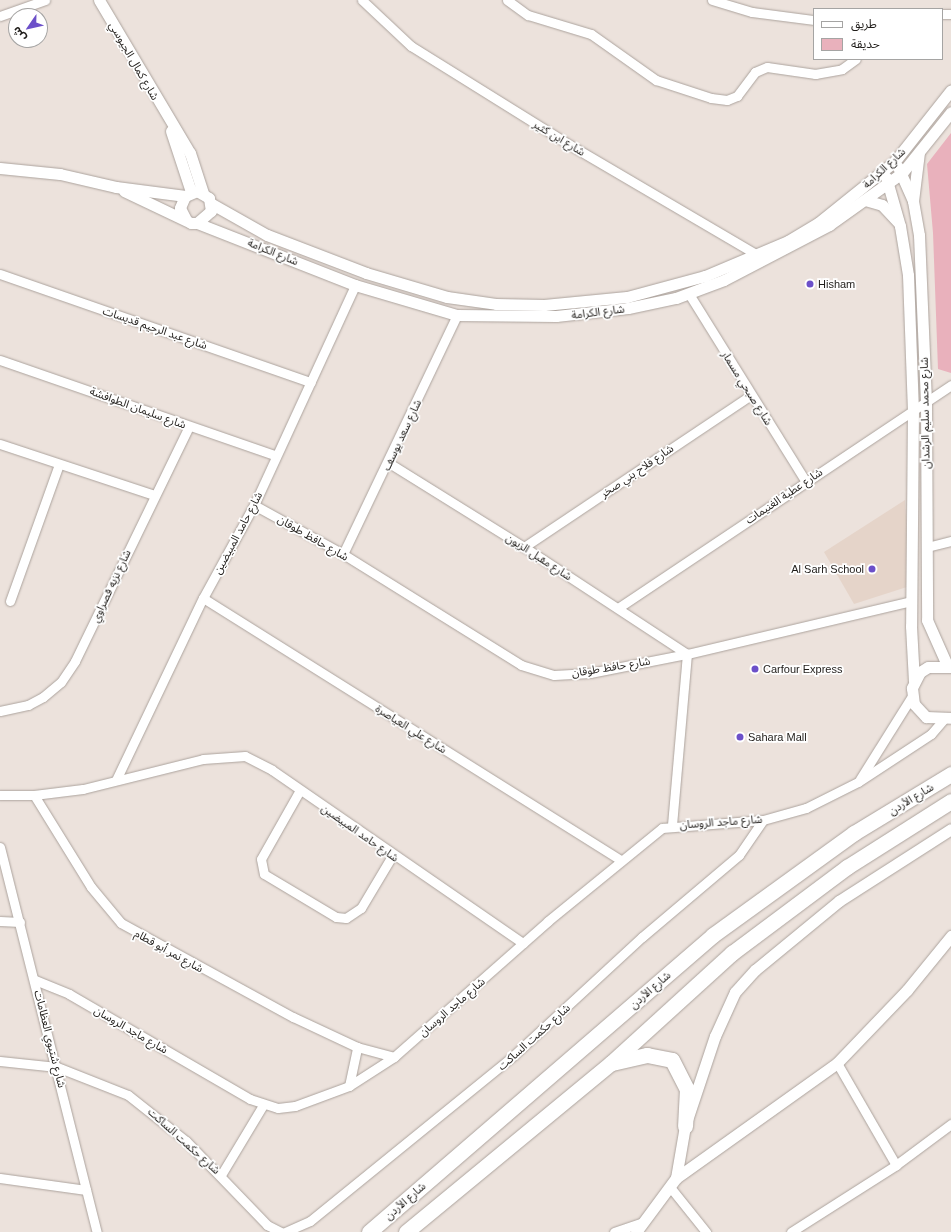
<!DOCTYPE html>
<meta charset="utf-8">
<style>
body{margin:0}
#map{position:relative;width:951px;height:1232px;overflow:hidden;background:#ece2dc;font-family:Helvetica,"Noto Sans Arabic",sans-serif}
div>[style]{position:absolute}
.built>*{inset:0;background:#e5d4c9}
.green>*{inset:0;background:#e9b1bc}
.roads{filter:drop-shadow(0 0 1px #aca39d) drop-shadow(0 0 1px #aca39d)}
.minor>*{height:9px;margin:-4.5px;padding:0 4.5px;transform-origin:4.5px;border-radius:4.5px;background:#fff}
.tertiary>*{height:11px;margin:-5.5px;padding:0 5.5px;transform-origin:5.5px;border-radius:5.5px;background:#fff}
.trunk>*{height:15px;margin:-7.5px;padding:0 7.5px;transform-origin:7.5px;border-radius:7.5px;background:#fff}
.dots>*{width:11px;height:11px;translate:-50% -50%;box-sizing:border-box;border:2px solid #fff;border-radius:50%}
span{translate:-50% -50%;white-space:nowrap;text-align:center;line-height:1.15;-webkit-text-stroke:3.5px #fff;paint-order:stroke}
.street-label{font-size:11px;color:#1f1c19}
.poi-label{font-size:11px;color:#1f1c19}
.left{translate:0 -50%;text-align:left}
.right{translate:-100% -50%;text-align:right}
.legend{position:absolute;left:813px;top:8px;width:130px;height:52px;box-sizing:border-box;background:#fff;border:1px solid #a5a4a3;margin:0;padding:5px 7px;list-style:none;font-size:12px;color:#1f1c19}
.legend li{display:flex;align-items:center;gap:8px;height:20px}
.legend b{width:20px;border:1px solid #a5a4a3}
.north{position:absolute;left:8px;top:8px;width:40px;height:40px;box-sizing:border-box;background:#fff;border:1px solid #a5a4a3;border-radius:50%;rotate:236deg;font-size:11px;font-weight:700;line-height:16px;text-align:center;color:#1f1c19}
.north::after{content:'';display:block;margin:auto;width:14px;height:18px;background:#6c50c9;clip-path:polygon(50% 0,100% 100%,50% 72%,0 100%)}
</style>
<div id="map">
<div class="built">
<i style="clip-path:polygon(905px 500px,910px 586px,854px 604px,824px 552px)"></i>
</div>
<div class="green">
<i style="clip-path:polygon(951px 133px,951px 373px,938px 369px,933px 233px,927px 164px)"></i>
</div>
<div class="roads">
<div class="minor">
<i style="left:362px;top:0;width:67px;rotate:43.2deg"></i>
<i style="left:411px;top:46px;width:187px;rotate:31.9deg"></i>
<i style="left:570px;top:145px;width:221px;rotate:30.4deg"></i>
<i style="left:507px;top:0;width:26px;rotate:36deg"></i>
<i style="left:528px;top:15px;width:66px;rotate:16.8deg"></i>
<i style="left:591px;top:34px;width:80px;rotate:35.3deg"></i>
<i style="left:656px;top:80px;width:58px;rotate:18.1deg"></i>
<i style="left:711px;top:98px;width:16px;rotate:7deg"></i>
<i style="left:727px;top:100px;width:11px;rotate:-22deg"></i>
<i style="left:737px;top:96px;width:30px;rotate:-53deg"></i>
<i style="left:755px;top:72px;width:13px;rotate:-23deg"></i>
<i style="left:767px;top:67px;width:49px;rotate:8.3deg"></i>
<i style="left:815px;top:74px;width:27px;rotate:-10deg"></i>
<i style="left:842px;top:69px;width:17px;rotate:-36deg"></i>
<i style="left:712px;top:0;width:42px;rotate:16.7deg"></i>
<i style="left:752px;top:12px;width:63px;rotate:7.4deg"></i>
<i style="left:942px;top:14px;width:9px"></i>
<i style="left:0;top:16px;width:48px;rotate:-19.6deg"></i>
<i style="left:0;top:274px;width:329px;rotate:19.2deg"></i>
<i style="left:689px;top:294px;width:221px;rotate:58.1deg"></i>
<i style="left:0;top:360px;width:291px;rotate:19.1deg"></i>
<i style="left:0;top:444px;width:162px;rotate:18.3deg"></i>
<i style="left:389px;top:463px;width:159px;rotate:31.9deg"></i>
<i style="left:524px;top:547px;width:195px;rotate:33.3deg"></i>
<i style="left:254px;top:505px;width:102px;rotate:28.8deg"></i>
<i style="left:343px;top:554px;width:210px;rotate:31.9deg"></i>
<i style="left:521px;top:665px;width:34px;rotate:17deg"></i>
<i style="left:554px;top:675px;width:36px;rotate:-3deg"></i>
<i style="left:590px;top:673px;width:99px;rotate:-11.1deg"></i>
<i style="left:687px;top:654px;width:230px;rotate:-13.3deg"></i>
<i style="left:524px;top:547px;width:273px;rotate:-33.8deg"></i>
<i style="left:927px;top:547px;width:25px;rotate:-14deg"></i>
<i style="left:343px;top:554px;width:265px;rotate:-64.5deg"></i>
<i style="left:203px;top:598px;width:492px;rotate:32.1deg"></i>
<i style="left:10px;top:601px;width:145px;rotate:-70.3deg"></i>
<i style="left:618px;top:608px;width:401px;rotate:-33.8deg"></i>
<i style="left:0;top:711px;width:29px;rotate:-12deg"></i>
<i style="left:28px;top:705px;width:17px;rotate:-28deg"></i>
<i style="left:43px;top:697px;width:23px;rotate:-40deg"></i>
<i style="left:61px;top:682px;width:25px;rotate:-56deg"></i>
<i style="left:75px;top:661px;width:261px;rotate:-64.1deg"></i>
<i style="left:860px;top:779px;width:98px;rotate:-57.9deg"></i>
<i style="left:116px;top:780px;width:202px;rotate:-64.5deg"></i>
<i style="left:203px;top:598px;width:106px;rotate:-61.3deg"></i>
<i style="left:254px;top:505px;width:242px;rotate:-65.3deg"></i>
<i style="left:300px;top:790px;width:79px;rotate:119.5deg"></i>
<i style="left:261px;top:859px;width:15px;rotate:79deg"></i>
<i style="left:264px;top:874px;width:84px;rotate:30.8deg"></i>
<i style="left:336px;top:917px;width:10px;rotate:6deg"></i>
<i style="left:346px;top:918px;width:18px;rotate:-34deg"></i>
<i style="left:361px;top:908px;width:61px;rotate:-59.2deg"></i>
<i style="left:0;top:795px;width:34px"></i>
<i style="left:34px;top:795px;width:49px;rotate:-7deg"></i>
<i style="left:83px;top:789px;width:124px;rotate:-14deg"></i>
<i style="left:203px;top:759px;width:42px;rotate:-4.1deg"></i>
<i style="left:245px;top:756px;width:30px;rotate:27deg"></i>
<i style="left:272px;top:770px;width:305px;rotate:34.6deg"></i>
<i style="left:34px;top:795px;width:108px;rotate:58.2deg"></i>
<i style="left:91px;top:887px;width:47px;rotate:50.2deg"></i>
<i style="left:121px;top:923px;width:196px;rotate:28.7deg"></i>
<i style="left:293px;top:1017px;width:71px;rotate:25.1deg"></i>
<i style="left:357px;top:1047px;width:38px;rotate:15deg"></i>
<i style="left:672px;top:825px;width:172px;rotate:-85deg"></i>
<i style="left:0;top:847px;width:397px;rotate:75.9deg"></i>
<i style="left:0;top:921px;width:20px;rotate:3deg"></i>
<i style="left:35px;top:980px;width:37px;rotate:22deg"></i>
<i style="left:69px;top:994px;width:209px;rotate:30.1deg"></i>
<i style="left:250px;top:1099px;width:29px;rotate:18deg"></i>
<i style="left:278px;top:1108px;width:17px;rotate:-7deg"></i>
<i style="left:295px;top:1106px;width:58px;rotate:-20.3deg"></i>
<i style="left:349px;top:1086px;width:54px;rotate:-32.8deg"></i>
<i style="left:394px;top:1057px;width:205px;rotate:-41.4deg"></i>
<i style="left:548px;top:921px;width:147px;rotate:-39.2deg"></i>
<i style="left:662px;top:828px;width:101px;rotate:-4.5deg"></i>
<i style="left:763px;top:820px;width:45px;rotate:-15.6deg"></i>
<i style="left:806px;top:808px;width:58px;rotate:-26.6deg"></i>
<i style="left:858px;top:782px;width:87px;rotate:-33.3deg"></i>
<i style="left:931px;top:734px;width:18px;rotate:-49deg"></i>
<i style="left:0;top:1061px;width:57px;rotate:6deg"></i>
<i style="left:57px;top:1067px;width:76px;rotate:21.5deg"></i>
<i style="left:128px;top:1095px;width:74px;rotate:38.4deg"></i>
<i style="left:186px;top:1141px;width:117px;rotate:46deg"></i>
<i style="left:267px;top:1225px;width:16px;rotate:27deg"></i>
<i style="left:837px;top:1063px;width:118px;rotate:60deg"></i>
<i style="left:349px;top:1086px;width:40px;rotate:-78deg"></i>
<i style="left:221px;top:1175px;width:82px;rotate:-59deg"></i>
<i style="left:0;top:1178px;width:87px;rotate:7.9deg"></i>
<i style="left:670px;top:1187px;width:58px;rotate:51.3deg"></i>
<i style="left:285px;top:1232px;width:27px;rotate:-24deg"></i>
<i style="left:310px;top:1221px;width:263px;rotate:-39.1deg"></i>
<i style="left:514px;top:1055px;width:174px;rotate:-42.7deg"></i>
<i style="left:642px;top:937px;width:127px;rotate:-40.2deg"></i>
<i style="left:739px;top:855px;width:42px;rotate:-55.6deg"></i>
<i style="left:614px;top:1232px;width:31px;rotate:-19deg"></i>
<i style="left:791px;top:1232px;width:125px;rotate:-32.5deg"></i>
<i style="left:896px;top:1165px;width:69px;rotate:-36.7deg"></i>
</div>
<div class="tertiary">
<i style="left:99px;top:0;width:178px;rotate:59.3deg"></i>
<i style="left:190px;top:153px;width:42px;rotate:72deg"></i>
<i style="left:171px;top:131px;width:64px;rotate:71.8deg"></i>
<i style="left:898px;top:167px;width:37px;rotate:66deg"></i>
<i style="left:913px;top:201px;width:35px;rotate:80deg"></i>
<i style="left:919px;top:235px;width:166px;rotate:87.6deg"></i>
<i style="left:926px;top:401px;width:219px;rotate:89.7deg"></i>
<i style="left:927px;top:620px;width:49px;rotate:66deg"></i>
<i style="left:0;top:168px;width:60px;rotate:5.7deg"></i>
<i style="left:60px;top:174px;width:57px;rotate:13.1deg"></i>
<i style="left:116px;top:187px;width:70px;rotate:7.4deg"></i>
<i style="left:886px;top:177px;width:51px;rotate:74.1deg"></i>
<i style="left:900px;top:226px;width:50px;rotate:80.7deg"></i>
<i style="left:908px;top:275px;width:134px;rotate:87.9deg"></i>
<i style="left:913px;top:409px;width:217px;rotate:90.5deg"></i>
<i style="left:911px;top:626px;width:55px;rotate:86.9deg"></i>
<i style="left:124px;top:191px;width:74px;rotate:25.5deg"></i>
<i style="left:191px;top:223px;width:6px"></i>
<i style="left:197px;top:223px;width:18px;rotate:-41deg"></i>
<i style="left:211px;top:211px;width:13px;rotate:-99deg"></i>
<i style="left:209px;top:198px;width:14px;rotate:-150deg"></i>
<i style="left:197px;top:191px;width:13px;rotate:157deg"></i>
<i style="left:185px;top:196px;width:13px;rotate:113deg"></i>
<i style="left:180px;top:208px;width:13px;rotate:63deg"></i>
<i style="left:865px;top:200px;width:18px;rotate:16deg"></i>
<i style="left:882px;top:205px;width:23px;rotate:47deg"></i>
<i style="left:913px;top:201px;width:49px;rotate:-83deg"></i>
<i style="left:212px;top:204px;width:63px;rotate:29.4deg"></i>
<i style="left:267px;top:235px;width:106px;rotate:21deg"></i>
<i style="left:366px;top:273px;width:84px;rotate:16.5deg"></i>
<i style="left:447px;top:297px;width:49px;rotate:8.1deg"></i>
<i style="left:496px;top:304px;width:48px;rotate:1.2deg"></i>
<i style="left:544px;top:305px;width:83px;rotate:-5.5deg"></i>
<i style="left:627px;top:297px;width:81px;rotate:-15.1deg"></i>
<i style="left:705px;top:276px;width:90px;rotate:-22.9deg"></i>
<i style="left:788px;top:241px;width:35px;rotate:-31deg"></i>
<i style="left:818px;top:223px;width:99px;rotate:-38.8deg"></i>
<i style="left:895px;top:161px;width:90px;rotate:-51.7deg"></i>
<i style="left:197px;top:223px;width:170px;rotate:21.4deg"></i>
<i style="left:355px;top:285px;width:106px;rotate:16.4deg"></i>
<i style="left:457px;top:315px;width:99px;rotate:0.6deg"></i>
<i style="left:556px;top:316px;width:72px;rotate:-6.3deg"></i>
<i style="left:628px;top:308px;width:49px;rotate:-11.8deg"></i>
<i style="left:676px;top:298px;width:51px;rotate:-20.6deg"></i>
<i style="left:724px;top:280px;width:119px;rotate:-27.6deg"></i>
<i style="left:829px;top:225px;width:90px;rotate:-35.5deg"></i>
<i style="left:902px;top:173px;width:78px;rotate:-51.2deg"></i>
<i style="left:951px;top:667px;width:23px;rotate:180deg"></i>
<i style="left:928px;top:667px;width:9px;rotate:148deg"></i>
<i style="left:920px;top:672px;width:18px;rotate:117deg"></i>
<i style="left:912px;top:688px;width:16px;rotate:83deg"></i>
<i style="left:914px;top:704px;width:18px;rotate:47deg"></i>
<i style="left:926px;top:717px;width:25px;rotate:2deg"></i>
<i style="left:676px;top:1178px;width:198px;rotate:-35.5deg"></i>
<i style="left:837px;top:1063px;width:101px;rotate:-46.2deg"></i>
<i style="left:907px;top:990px;width:70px;rotate:-50.8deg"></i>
<i style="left:636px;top:1232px;width:67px;rotate:-53.5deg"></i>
<i style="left:676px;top:1178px;width:53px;rotate:-80.2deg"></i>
<i style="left:685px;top:1126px;width:95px;rotate:-71.6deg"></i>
<i style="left:715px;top:1036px;width:48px;rotate:-65.6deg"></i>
<i style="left:735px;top:992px;width:30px;rotate:-48deg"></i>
<i style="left:755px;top:970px;width:109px;rotate:-39.4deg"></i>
<i style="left:839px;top:901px;width:133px;rotate:-32.7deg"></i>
</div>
<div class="trunk">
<i style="left:612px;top:1063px;width:36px;rotate:-13deg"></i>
<i style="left:647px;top:1055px;width:25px;rotate:11deg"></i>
<i style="left:672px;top:1060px;width:33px;rotate:63deg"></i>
<i style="left:687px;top:1089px;width:37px;rotate:93deg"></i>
<i style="left:369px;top:1232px;width:454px;rotate:-40.8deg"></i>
<i style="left:713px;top:935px;width:174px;rotate:-35.9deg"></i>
<i style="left:854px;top:833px;width:114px;rotate:-31.3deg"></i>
<i style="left:406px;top:1232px;width:266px;rotate:-39.5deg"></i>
<i style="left:611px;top:1063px;width:164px;rotate:-42.3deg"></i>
<i style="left:732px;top:953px;width:144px;rotate:-36.8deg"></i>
<i style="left:847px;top:867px;width:123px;rotate:-32.4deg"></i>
</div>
</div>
<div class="dots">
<i style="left:810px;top:284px;background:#6c50c9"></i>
<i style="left:872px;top:569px;background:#6c50c9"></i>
<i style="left:755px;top:669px;background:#6c50c9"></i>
<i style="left:740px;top:737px;background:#6c50c9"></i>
</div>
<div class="street-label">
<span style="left:134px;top:61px;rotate:60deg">شارع كمال الجيوسي</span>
<span style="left:559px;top:138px;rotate:31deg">شارع ابن كثير</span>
<span style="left:884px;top:168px;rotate:-43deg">شارع الكرامة</span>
<span style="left:273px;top:252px;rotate:22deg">شارع الكرامة</span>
<span style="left:598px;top:312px;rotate:-7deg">شارع الكرامة</span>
<span style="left:155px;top:328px;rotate:19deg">شارع عبد الرحيم قديسات</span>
<span style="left:747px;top:388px;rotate:58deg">شارع صبحي مسمار</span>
<span style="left:138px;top:408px;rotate:20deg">شارع سليمان الطوافشة</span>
<span style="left:925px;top:413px;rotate:-91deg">شارع محمد سليم الرشدان</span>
<span style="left:402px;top:435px;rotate:-65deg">شارع سعد يوسف</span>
<span style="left:637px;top:471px;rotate:-34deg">شارع فلاح بني صخر</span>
<span style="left:784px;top:496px;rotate:-34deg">شارع عطية الغنيمات</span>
<span style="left:238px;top:533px;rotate:-62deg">شارع حامد المبيضين</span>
<span style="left:313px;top:538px;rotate:30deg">شارع حافظ طوقان</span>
<span style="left:539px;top:557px;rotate:33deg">شارع مقبل الزبون</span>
<span style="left:111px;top:586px;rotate:-65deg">شارع نزيه قصراوي</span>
<span style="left:611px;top:667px;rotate:-9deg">شارع حافظ طوقان</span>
<span style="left:411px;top:729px;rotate:32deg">شارع علي العياصرة</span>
<span style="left:911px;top:799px;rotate:-31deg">شارع الأردن</span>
<span style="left:721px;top:822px;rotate:-4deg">شارع ماجد الروسان</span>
<span style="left:360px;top:833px;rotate:35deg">شارع حامد المبيضين</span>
<span style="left:169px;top:951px;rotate:29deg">شارع نمر أبو قطام</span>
<span style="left:650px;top:990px;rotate:-41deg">شارع الأردن</span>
<span style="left:452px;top:1007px;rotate:-41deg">شارع ماجد الروسان</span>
<span style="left:131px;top:1030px;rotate:30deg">شارع ماجد الروسان</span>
<span style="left:534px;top:1037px;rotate:-42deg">شارع حكمت الساكت</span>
<span style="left:50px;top:1039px;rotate:76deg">شارع شتيوي العظامات</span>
<span style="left:184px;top:1141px;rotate:42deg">شارع حكمت الساكت</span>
<span style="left:405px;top:1201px;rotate:-41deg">شارع الأردن</span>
</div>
<div class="poi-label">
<span class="left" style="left:818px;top:284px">Hisham</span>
<span class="right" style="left:864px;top:569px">Al Sarh School</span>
<span class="left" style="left:763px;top:669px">Carfour Express</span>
<span class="left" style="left:748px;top:737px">Sahara Mall</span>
</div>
<ul class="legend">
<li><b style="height:5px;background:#fff"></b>طريق</li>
<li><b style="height:11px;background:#e9b1bc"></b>حديقة</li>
</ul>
<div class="north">ش</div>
</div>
